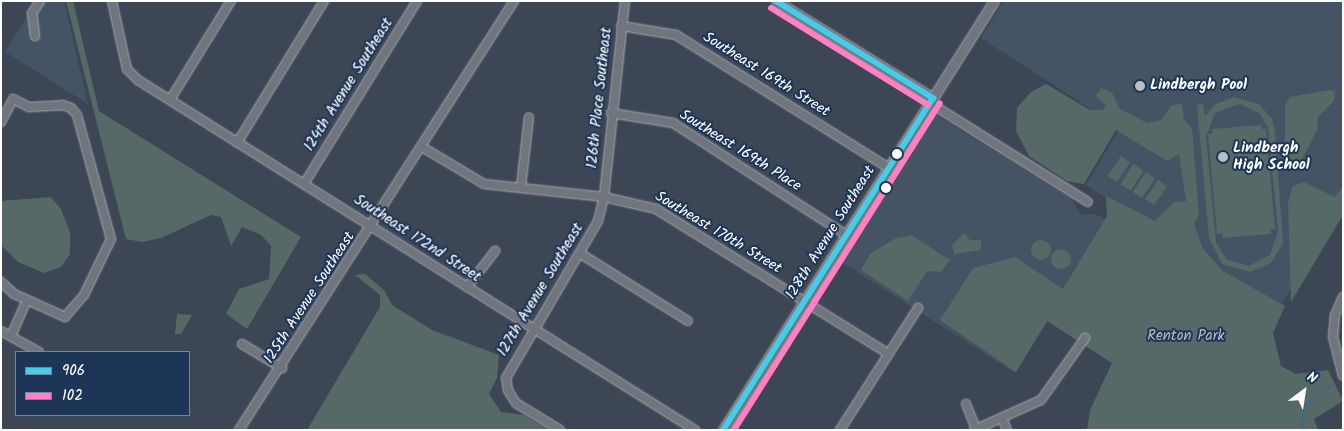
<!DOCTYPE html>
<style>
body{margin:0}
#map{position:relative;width:1344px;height:431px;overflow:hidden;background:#3d4654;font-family:Kalam,sans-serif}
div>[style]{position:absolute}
.built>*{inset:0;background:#455364}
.green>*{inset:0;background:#566966;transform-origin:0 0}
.round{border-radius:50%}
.stream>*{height:2px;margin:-1px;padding:0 1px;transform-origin:1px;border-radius:1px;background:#416882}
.roads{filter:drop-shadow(0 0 1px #a8acb2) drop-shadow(0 0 1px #a8acb2)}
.minor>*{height:8px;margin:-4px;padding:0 4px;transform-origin:4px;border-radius:4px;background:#70757e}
.tertiary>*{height:9px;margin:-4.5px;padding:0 4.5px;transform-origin:4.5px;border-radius:4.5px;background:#70757e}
.bus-1>*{height:6px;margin:-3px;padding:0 3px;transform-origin:3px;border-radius:3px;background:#46cce9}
.bus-2>*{height:6px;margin:-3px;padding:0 3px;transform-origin:3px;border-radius:3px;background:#ff80c5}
.dots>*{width:14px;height:14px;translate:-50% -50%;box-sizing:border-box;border:2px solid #1d3557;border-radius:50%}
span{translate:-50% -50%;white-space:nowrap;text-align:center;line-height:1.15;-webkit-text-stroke:4px #1d3557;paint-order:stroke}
.street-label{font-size:15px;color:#fff}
.poi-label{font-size:15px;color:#fff;font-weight:700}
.left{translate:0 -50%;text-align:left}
.park-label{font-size:15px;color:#b5bebc}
.frame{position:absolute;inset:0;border:2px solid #fff;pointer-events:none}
.legend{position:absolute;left:15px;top:351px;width:175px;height:65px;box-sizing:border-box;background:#1d3557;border:1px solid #77869a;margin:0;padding:6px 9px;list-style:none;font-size:15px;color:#fff}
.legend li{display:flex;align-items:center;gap:10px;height:25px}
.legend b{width:25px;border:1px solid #77869a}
.north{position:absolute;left:1279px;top:366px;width:50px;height:50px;-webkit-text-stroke:4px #1d3557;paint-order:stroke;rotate:31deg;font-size:14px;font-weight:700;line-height:20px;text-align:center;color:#fff}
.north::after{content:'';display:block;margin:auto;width:18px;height:22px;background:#fff;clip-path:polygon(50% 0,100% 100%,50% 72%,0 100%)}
</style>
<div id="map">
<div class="built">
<i style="clip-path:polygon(36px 1px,64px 1px,88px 104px,5px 52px)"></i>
<i style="clip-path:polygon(1004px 1px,1343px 1px,1343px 206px,1277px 312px,1086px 185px,1120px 128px,981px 38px)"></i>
<i style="clip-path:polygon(936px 115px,1071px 198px,1081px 215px,1095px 214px,1111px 222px,1015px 373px,840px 261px,928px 121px)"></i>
</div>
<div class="green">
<i style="clip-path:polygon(66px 1px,73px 1px,99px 111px,301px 237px,247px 329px,226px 314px,239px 289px,269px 279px,271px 246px,261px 235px,242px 227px,231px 246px,221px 217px,211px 215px,161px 238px,142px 242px,126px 239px)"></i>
<i style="clip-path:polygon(1046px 84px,1090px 110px,1102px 110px,1106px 106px,1096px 96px,1101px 88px,1112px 93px,1120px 109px,1147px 123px,1161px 120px,1171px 106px,1182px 103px,1184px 119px,1192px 128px,1199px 215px,1194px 224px,1203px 249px,1223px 271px,1285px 306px,1273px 333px,1281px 366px,1296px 374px,1328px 370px,1343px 401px,1314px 419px,1318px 430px,1087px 430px,1090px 410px,1112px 363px,1047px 321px,1016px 372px,940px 320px,973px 268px,1015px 257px,1063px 289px,1107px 216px,1106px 196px,1155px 221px,1174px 202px,1186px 201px,1179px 154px,1167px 161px,1116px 130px,1084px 184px,1067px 181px,1029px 156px,1016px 131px,1017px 108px,1031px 92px)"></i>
<i style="clip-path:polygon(1330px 90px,1335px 92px,1334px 101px,1318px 117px,1317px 130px,1298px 167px,1290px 163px,1285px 146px,1285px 106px,1290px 97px)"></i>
<i style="clip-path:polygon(evenodd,1234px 97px,1259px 104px,1272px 119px,1275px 131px,1283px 243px,1271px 263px,1250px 272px,1222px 264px,1209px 238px,1197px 105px,1203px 104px,1205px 116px,1216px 104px,1234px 97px,1240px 104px,1259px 113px,1268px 127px,1278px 232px,1270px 255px,1249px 266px,1226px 259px,1216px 242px,1206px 137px,1215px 113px,1240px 104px)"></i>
<i style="clip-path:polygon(1261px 125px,1262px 129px,1266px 129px,1275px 229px,1271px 229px,1271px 234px,1222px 238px,1222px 233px,1217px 234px,1208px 134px,1213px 133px,1212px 129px)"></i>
<i style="left:1121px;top:156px;width:11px;height:24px;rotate:34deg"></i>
<i style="left:1133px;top:164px;width:12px;height:24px;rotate:31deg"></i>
<i style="left:1146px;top:172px;width:11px;height:24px;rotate:34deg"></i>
<i style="left:1158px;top:180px;width:11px;height:23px;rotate:34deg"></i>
<i style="clip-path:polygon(1304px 182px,1335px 197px,1343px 186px,1343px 215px,1291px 302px,1288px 203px,1293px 186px)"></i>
<i style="clip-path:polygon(51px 197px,61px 209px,70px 232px,70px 254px,61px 267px,44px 273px,18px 262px,1px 245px,1px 201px)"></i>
<i style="clip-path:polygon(964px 233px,970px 240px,981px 240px,981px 250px,954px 254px,952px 245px)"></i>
<i style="clip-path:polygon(911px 235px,950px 260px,941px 272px,927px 271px,908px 301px,861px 270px,870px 254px,896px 238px)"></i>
<i class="round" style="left:1031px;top:240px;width:20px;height:20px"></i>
<i class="round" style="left:1051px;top:249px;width:20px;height:20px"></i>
<i style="clip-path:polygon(365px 274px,384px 290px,392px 305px,432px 330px,499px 355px,497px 378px,489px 394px,501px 412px,524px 415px,548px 430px,307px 430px,380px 307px,380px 295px,355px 275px)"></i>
<i style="clip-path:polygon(177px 314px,192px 315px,181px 334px,175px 334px)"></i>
</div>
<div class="stream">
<i style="left:1301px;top:430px;width:23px;rotate:-83deg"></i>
<i style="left:1304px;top:407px;width:35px;rotate:-39deg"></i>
</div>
<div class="roads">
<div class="minor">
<i style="left:112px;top:1px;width:70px;rotate:77.6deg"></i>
<i style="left:127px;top:69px;width:16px;rotate:45deg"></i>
<i style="left:138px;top:80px;width:658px;rotate:32.14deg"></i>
<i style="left:621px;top:26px;width:56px;rotate:9.3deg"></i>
<i style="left:676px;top:35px;width:251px;rotate:32deg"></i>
<i style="left:35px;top:36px;width:23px;rotate:-97deg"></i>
<i style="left:32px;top:13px;width:14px;rotate:-56deg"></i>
<i style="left:170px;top:100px;width:116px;rotate:-58.4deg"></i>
<i style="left:930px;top:103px;width:186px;rotate:32.1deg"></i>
<i style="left:611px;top:113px;width:63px;rotate:9.2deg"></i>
<i style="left:673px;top:123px;width:206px;rotate:32.9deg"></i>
<i style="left:1px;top:122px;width:26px;rotate:-62deg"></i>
<i style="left:13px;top:99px;width:18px;rotate:27deg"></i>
<i style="left:29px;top:107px;width:34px;rotate:-3deg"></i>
<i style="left:63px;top:105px;width:9px;rotate:21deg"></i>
<i style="left:71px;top:108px;width:9px;rotate:49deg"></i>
<i style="left:77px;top:115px;width:129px;rotate:74.7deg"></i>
<i style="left:111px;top:239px;width:62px;rotate:115.7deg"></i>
<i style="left:84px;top:295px;width:29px;rotate:131deg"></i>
<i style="left:65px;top:317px;width:56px;rotate:-155.7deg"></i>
<i style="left:14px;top:294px;width:18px;rotate:-137deg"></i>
<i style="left:237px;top:143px;width:167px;rotate:-58.5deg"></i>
<i style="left:422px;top:147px;width:72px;rotate:30.8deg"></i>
<i style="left:484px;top:184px;width:121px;rotate:6.2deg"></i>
<i style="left:604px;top:197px;width:53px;rotate:13deg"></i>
<i style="left:656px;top:209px;width:274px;rotate:31.9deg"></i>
<i style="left:304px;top:184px;width:215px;rotate:-58.3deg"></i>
<i style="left:521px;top:187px;width:70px;rotate:-83.5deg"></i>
<i style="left:581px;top:254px;width:126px;rotate:32.1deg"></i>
<i style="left:467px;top:287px;width:46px;rotate:-52.1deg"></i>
<i style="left:1343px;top:297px;width:20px;rotate:114deg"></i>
<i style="left:1335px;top:315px;width:22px;rotate:95deg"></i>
<i style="left:1333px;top:337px;width:40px;rotate:75.6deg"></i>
<i style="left:1px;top:331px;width:43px;rotate:28.9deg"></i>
<i style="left:11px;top:336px;width:39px;rotate:-66deg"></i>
<i style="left:242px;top:344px;width:47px;rotate:31deg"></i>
<i style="left:966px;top:404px;width:27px;rotate:68deg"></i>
<i style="left:1002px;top:418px;width:13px;rotate:67deg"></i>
<i style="left:239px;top:430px;width:510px;rotate:-57.34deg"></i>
<i style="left:560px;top:430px;width:52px;rotate:-148.5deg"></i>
<i style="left:516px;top:403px;width:15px;rotate:-122deg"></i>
<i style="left:508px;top:390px;width:12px;rotate:-99deg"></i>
<i style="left:506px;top:378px;width:182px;rotate:-59.6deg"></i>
<i style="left:598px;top:221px;width:25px;rotate:-76deg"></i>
<i style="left:604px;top:197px;width:197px;rotate:-83.9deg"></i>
<i style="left:840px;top:430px;width:145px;rotate:-57.4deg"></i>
<i style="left:974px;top:430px;width:73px;rotate:-24.1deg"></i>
<i style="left:1041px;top:400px;width:76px;rotate:-54.6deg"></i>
</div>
<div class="tertiary">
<i style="left:776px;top:1px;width:185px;rotate:31.7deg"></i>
<i style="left:723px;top:430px;width:507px;rotate:-57.72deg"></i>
</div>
</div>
<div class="bus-1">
<i style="left:776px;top:1px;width:185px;rotate:31.7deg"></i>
<i style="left:723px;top:430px;width:393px;rotate:-57.7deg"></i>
</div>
<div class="bus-2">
<i style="left:771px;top:8px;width:185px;rotate:31.7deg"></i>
<i style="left:734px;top:430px;width:386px;rotate:-57.8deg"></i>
</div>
<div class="dots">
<i style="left:1140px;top:86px;background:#bbbec3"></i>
<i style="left:897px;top:154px;background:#fff"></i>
<i style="left:1223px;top:157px;background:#bbbec3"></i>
<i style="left:886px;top:188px;background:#fff"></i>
</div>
<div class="street-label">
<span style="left:766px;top:75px;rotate:32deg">Southeast 169th Street</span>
<span style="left:349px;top:85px;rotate:-58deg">124th Avenue Southeast</span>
<span style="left:600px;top:98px;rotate:-84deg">126th Place Southeast</span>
<span style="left:740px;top:151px;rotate:32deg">Southeast 169th Place</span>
<span style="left:718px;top:233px;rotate:31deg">Southeast 170th Street</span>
<span style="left:831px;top:233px;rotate:-58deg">128th Avenue Southeast</span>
<span style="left:417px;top:239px;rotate:33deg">Southeast 172nd Street</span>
<span style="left:541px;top:290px;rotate:-59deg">127th Avenue Southeast</span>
<span style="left:310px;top:298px;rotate:-57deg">125th Avenue Southeast</span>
</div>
<div class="poi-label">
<span class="left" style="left:1150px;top:86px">Lindbergh Pool</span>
<span class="left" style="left:1233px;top:157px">Lindbergh<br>High School</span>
</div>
<div class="park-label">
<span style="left:1186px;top:337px">Renton Park</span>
</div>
<div class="frame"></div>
<ul class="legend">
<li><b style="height:6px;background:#46cce9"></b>906</li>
<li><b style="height:6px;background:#ff80c5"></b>102</li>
</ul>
<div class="north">N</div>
</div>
